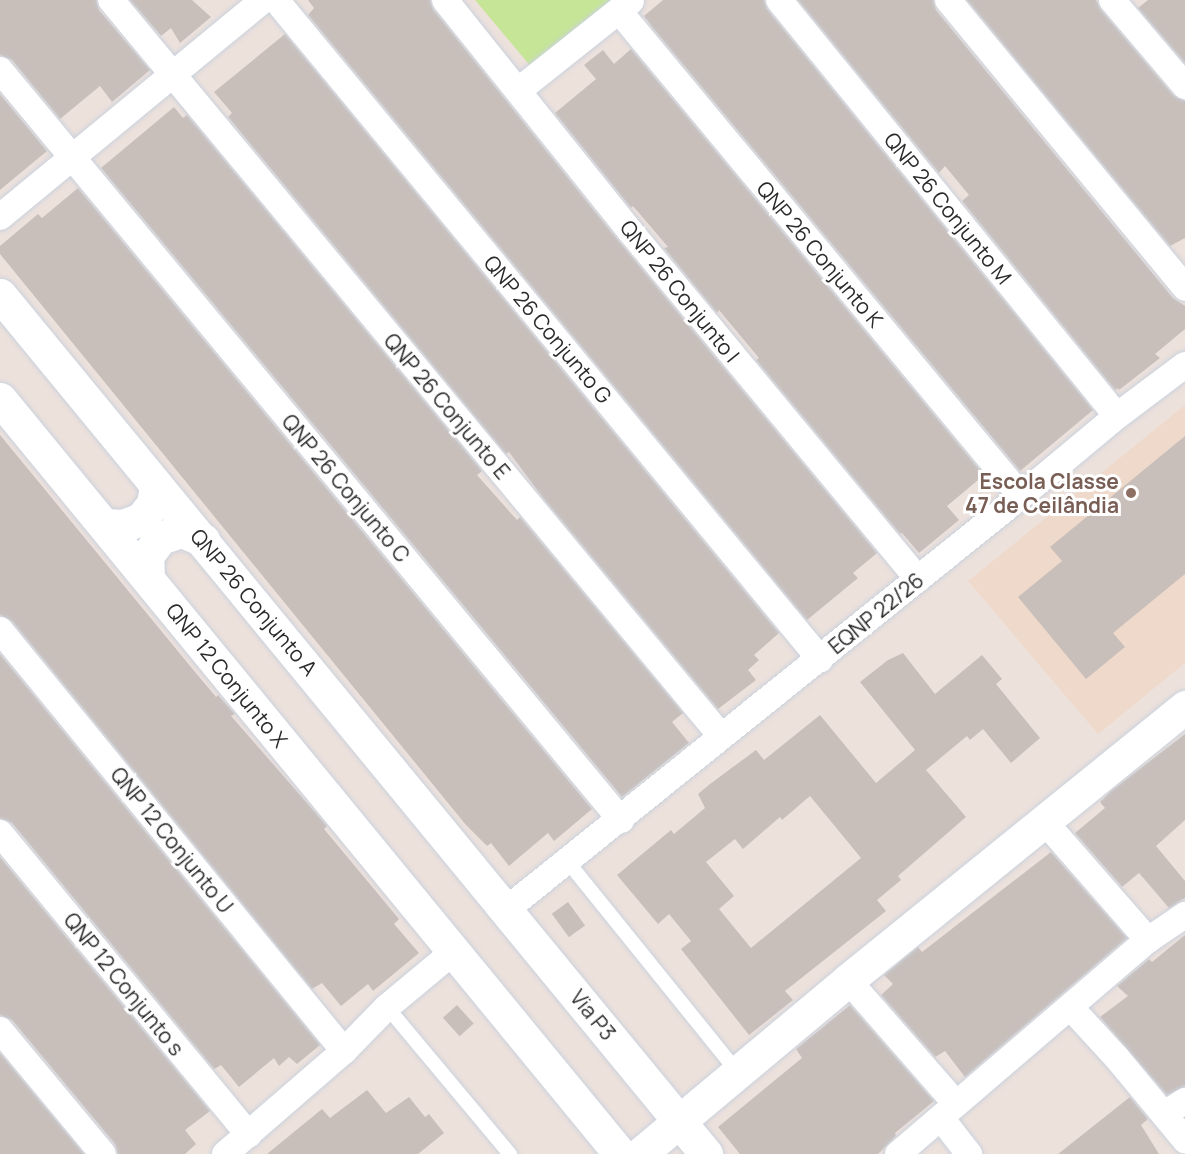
<!DOCTYPE html>
<meta charset="utf-8">
<style>
body{margin:0}
#map{position:relative;width:1185px;height:1154px;overflow:hidden;background:#ede1dc;font-family:Manrope,sans-serif}
div>[style]{position:absolute}
.education>*{inset:0;background:#efd9cb}
.green>*{inset:0;background:#c6e597}
.building>*{inset:0;background:#c8bfbb;transform-origin:0 0}
.roads{filter:drop-shadow(0 0 2px #cad2dd) drop-shadow(0 0 2px #cad2dd)}
.lane>*{height:14px;margin:-7px;padding:0 7px;transform-origin:7px;border-radius:7px;background:#fff}
.street>*{height:26px;margin:-13px;padding:0 13px;transform-origin:13px;border-radius:13px;background:#fff}
.secondary>*{height:33px;margin:-16.5px;padding:0 16.5px;transform-origin:16.5px;border-radius:16.5px;background:#fff}
.dots>*{width:16px;height:16px;translate:-50% -50%;box-sizing:border-box;border:3px solid #fff;border-radius:50%}
span{translate:-50% -50%;white-space:nowrap;text-align:center;line-height:1.15;-webkit-text-stroke:6px #fff;paint-order:stroke}
.street-label{font-size:21px;color:#2a2a2a}
.education-label{font-size:21px;color:#785e54;font-weight:700}
.right{translate:-100% -50%;text-align:right}
</style>
<div id="map">
<div class="education">
<i style="clip-path:polygon(1185px 405px,1185px 663px,1098px 734px,968px 581px)"></i>
</div>
<div class="green">
<i style="clip-path:polygon(475px 0,611px 0,532px 68px)"></i>
</div>
<div class="building">
<i style="clip-path:polygon(0 0,96px 0,99px 10px,150px 70px,112px 102px,100px 86px,60px 119px,12px 60px,0 55px)"></i>
<i style="clip-path:polygon(130px 0,192px 0,211px 17px,180px 43px,171px 28px,161px 36px)"></i>
<i style="clip-path:polygon(308px 0,430px 0,433px 9px,609px 229px,877px 553px,853px 573px,858px 578px,807px 620px,308px 15px,314px 8px)"></i>
<i style="clip-path:polygon(663px 0,764px 0,767px 9px,1093px 410px,1020px 471px,652px 27px,644px 16px)"></i>
<i style="clip-path:polygon(798px 0,933px 0,936px 10px,1173px 298px,1185px 306px,1185px 329px,1155px 354px,1160px 358px,1119px 390px,1118px 388px,1115px 390px,962px 201px,969px 195px,945px 166px,939px 173px)"></i>
<i style="clip-path:polygon(967px 0,1096px 0,1101px 10px,1174px 96px,1185px 101px,1185px 238px,1170px 246px)"></i>
<i style="clip-path:polygon(1148px 0,1185px 0,1185px 63px,1138px 8px)"></i>
<i style="clip-path:polygon(285px 34px,779px 633px,754px 655px,759px 660px,748px 670px,756px 680px,718px 709px,543px 498px,509px 452px,506px 454px,228px 117px,232px 113px,214px 92px)"></i>
<i style="clip-path:polygon(631px 49px,984px 475px,947px 506px,959px 520px,919px 553px,902px 533px,900px 534px,756px 360px,759px 358px,719px 310px,717px 313px,664px 248px,668px 247px,633px 206px,631px 208px,555px 113px,596px 79px,584px 65px,603px 50px,614px 64px)"></i>
<i style="clip-path:polygon(0 94px,47px 151px,0 190px)"></i>
<i style="clip-path:polygon(174px 107px,183px 118px,187px 115px,482px 471px,477px 475px,517px 520px,520px 517px,683px 713px,672px 722px,689px 743px,622px 797px,101px 168px)"></i>
<i style="clip-path:polygon(78px 188px,592px 809px,554px 841px,548px 833px,509px 866px,491px 843px,487px 846px,466px 825px,0 254px,0 246px,38px 214px,42px 218px)"></i>
<i style="clip-path:polygon(0 435px,195px 672px,216px 697px,218px 695px,235px 714px,231px 716px,308px 804px,327px 826px,324px 829px,399px 919px,394px 924px,419px 953px,373px 991px,368px 984px,341px 1006px,322px 983px,312px 989px,12px 621px,0 615px)"></i>
<i style="clip-path:polygon(1185px 436px,1185px 574px,1113px 633px,1125px 647px,1086px 679px,1018px 597px,1062px 561px,1050px 547px)"></i>
<i style="clip-path:polygon(evenodd,903px 653px,935px 694px,982px 655px,1002px 679px,996px 684px,1040px 738px,1011px 763px,983px 729px,970px 740px,967px 736px,926px 770px,966px 817px,898px 876px,901px 880px,877px 900px,886px 911px,785px 991px,793px 1000px,749px 1035px,681px 949px,691px 941px,669px 914px,658px 924px,617px 875px,671px 830px,674px 834px,705px 808px,698px 794px,710px 784px,756px 750px,764px 760px,820px 715px,876px 783px,915px 750px,860px 682px,888px 660px,903px 653px,810px 796px,861px 858px,751px 948px,719px 909px,734px 896px,706px 862px,735px 839px,743px 849px,780px 817px,782px 820px,810px 796px)"></i>
<i style="clip-path:polygon(0 654px,320px 1045px,297px 1064px,289px 1057px,279px 1066px,274px 1058px,239px 1087px,221px 1065px,214px 1069px,12px 823px,0 818px)"></i>
<i style="clip-path:polygon(1185px 734px,1185px 820px,1156px 846px,1185px 881px,1185px 898px,1169px 908px,1139px 873px,1122px 887px,1075px 833px,1105px 808px,1100px 802px,1111px 791px)"></i>
<i style="clip-path:polygon(1051px 852px,1127px 938px,965px 1077px,945px 1051px,935px 1057px,881px 995px,893px 984px,884px 975px,918px 947px,922px 952px)"></i>
<i style="clip-path:polygon(0 857px,210px 1111px,185px 1130px,196px 1144px,185px 1154px,118px 1154px,115px 1144px,12px 1020px,0 1015px)"></i>
<i style="left:568px;top:902px;width:29px;height:20px;rotate:54deg"></i>
<i style="clip-path:polygon(1185px 935px,1185px 1086px,1167px 1095px,1100px 1017px,1128px 996px,1117px 986px,1149px 959px,1152px 962px)"></i>
<i style="left:457px;top:1005px;width:25px;height:19px;rotate:48deg"></i>
<i style="clip-path:polygon(850px 1005px,934px 1101px,895px 1133px,896px 1136px,878px 1154px,740px 1154px,718px 1127px,802px 1058px,796px 1049px)"></i>
<i style="clip-path:polygon(0 1053px,84px 1154px,0 1154px)"></i>
<i style="clip-path:polygon(367px 1090px,386px 1113px,409px 1097px,425px 1117px,429px 1114px,444px 1133px,418px 1154px,267px 1154px,322px 1109px,330px 1118px)"></i>
<i style="clip-path:polygon(1130px 1097px,1148px 1119px,1141px 1125px,1159px 1154px,1058px 1154px)"></i>
</div>
<div class="roads">
<div class="lane">
<i style="left:568px;top:862px;width:271px;rotate:51.1deg"></i>
<i style="left:387px;top:1007px;width:192px;rotate:50.1deg"></i>
</div>
<div class="street">
<i style="left:111px;top:0;width:956px;rotate:50.35deg"></i>
<i style="left:276px;top:0;width:855px;rotate:50.46deg"></i>
<i style="left:445px;top:0;width:296px;rotate:51.3deg"></i>
<i style="left:630px;top:231px;width:452px;rotate:50.4deg"></i>
<i style="left:779px;top:0;width:536px;rotate:50.91deg"></i>
<i style="left:948px;top:0;width:373px;rotate:50.5deg"></i>
<i style="left:1112px;top:0;width:113px;rotate:49.7deg"></i>
<i style="left:619px;top:11px;width:630px;rotate:50.35deg"></i>
<i style="left:0;top:70px;width:974px;rotate:50.38deg"></i>
<i style="left:519px;top:90px;width:143px;rotate:-38.5deg"></i>
<i style="left:0;top:217px;width:341px;rotate:-39.5deg"></i>
<i style="left:0;top:630px;width:544px;rotate:50.75deg"></i>
<i style="left:1045px;top:822px;width:157px;rotate:48.9deg"></i>
<i style="left:0;top:833px;width:391px;rotate:50.5deg"></i>
<i style="left:507px;top:909px;width:659px;rotate:-38.78deg"></i>
<i style="left:1021px;top:496px;width:125px;rotate:-39.8deg"></i>
<i style="left:1117px;top:416px;width:85px;rotate:-36.9deg"></i>
<i style="left:848px;top:980px;width:164px;rotate:48.9deg"></i>
<i style="left:1071px;top:1008px;width:68px;rotate:47.4deg"></i>
<i style="left:1117px;top:1058px;width:107px;rotate:50.3deg"></i>
<i style="left:0;top:1030px;width:161px;rotate:50.3deg"></i>
<i style="left:1164px;top:1114px;width:25px;rotate:-32deg"></i>
<i style="left:941px;top:1118px;width:46px;rotate:52.1deg"></i>
<i style="left:225px;top:1154px;width:157px;rotate:-40.9deg"></i>
<i style="left:344px;top:1051px;width:62px;rotate:-45.7deg"></i>
<i style="left:387px;top:1007px;width:86px;rotate:-39.8deg"></i>
<i style="left:898px;top:1154px;width:329px;rotate:-40.6deg"></i>
<i style="left:1148px;top:940px;width:45px;rotate:-34deg"></i>
</div>
<div class="secondary">
<i style="left:0;top:295px;width:1112px;rotate:50.58deg"></i>
<i style="left:0;top:399px;width:977px;rotate:50.61deg"></i>
<i style="left:104px;top:525px;width:19px;rotate:3deg"></i>
<i style="left:123px;top:526px;width:19px;rotate:-21deg"></i>
<i style="left:141px;top:519px;width:19px;rotate:-51deg"></i>
<i style="left:153px;top:504px;width:19px;rotate:-81deg"></i>
<i style="left:148px;top:579px;width:23px;rotate:-92deg"></i>
<i style="left:147px;top:556px;width:22px;rotate:-54deg"></i>
<i style="left:160px;top:538px;width:23px;rotate:-18deg"></i>
<i style="left:182px;top:531px;width:23px;rotate:23deg"></i>
<i style="left:640px;top:1154px;width:271px;rotate:-39.9deg"></i>
<i style="left:848px;top:980px;width:434px;rotate:-39deg"></i>
</div>
</div>
<div class="dots">
<i style="left:1131px;top:493px;background:#8d6e63"></i>
</div>
<div class="street-label">
<span style="left:948px;top:208px;rotate:51deg">QNP 26 Conjunto M</span>
<span style="left:820px;top:254px;rotate:50deg">QNP 26 Conjunto K</span>
<span style="left:680px;top:291px;rotate:51deg">QNP 26 Conjunto I</span>
<span style="left:548px;top:329px;rotate:50deg">QNP 26 Conjunto G</span>
<span style="left:447px;top:406px;rotate:50deg">QNP 26 Conjunto E</span>
<span style="left:346px;top:488px;rotate:50deg">QNP 26 Conjunto C</span>
<span style="left:254px;top:602px;rotate:50deg">QNP 26 Conjunto A</span>
<span style="left:876px;top:613px;rotate:-39deg">EQNP 22/26</span>
<span style="left:227px;top:675px;rotate:51deg">QNP 12 Conjunto X</span>
<span style="left:172px;top:840px;rotate:51deg">QNP 12 Conjunto U</span>
<span style="left:124px;top:984px;rotate:51deg">QNP 12 Conjunto s</span>
<span style="left:593px;top:1015px;rotate:51deg">Via P3</span>
</div>
<div class="education-label">
<span class="right" style="left:1119px;top:493px">Escola Classe<br>47 de Ceilândia</span>
</div>
</div>
